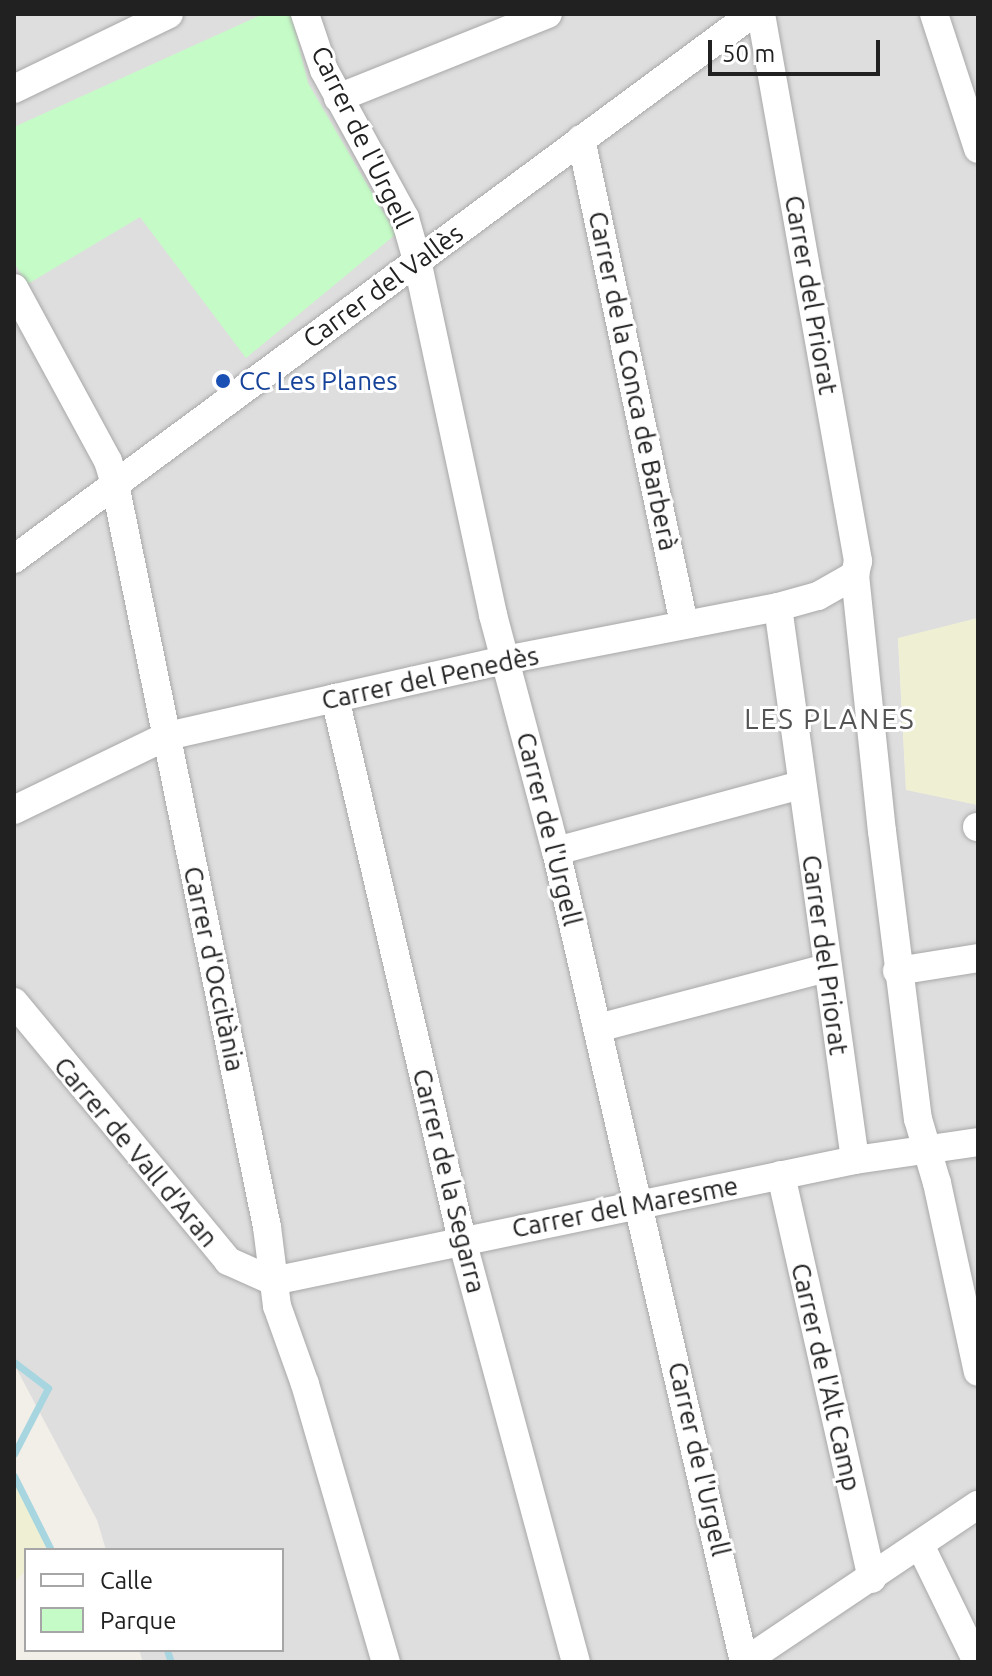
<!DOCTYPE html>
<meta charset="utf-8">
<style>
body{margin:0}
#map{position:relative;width:992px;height:1676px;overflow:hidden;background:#f2eee8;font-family:Ubuntu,sans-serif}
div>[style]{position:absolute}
.residential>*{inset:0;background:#dfdede}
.farmland>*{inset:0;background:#eff0d3}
.park>*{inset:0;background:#c5fbc7}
.stream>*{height:7px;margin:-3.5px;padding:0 3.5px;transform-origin:3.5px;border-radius:3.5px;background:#a7d6e0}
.roads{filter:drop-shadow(0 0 2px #a8a8a8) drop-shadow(0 0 2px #a8a8a8)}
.street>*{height:28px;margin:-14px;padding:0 14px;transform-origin:14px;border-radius:14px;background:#fff}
.dots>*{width:22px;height:22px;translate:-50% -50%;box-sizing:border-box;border:4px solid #fff;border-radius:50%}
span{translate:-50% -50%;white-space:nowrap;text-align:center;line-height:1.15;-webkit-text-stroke:6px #fff;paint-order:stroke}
.street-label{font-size:26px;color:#212121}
.transit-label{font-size:26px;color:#164399}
.left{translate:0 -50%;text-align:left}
.neighbourhood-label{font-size:28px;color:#545454;letter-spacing:2px}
.frame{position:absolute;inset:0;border:16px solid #212121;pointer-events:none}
.legend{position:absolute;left:24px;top:1548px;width:260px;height:104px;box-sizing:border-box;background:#fff;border:2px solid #a6a6a6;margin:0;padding:10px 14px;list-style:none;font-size:24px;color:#212121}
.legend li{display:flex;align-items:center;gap:16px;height:40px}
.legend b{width:40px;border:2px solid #a6a6a6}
.scale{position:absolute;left:708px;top:40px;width:172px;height:36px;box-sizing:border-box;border:4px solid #212121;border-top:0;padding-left:10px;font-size:24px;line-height:28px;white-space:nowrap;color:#212121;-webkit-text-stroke:6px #fff;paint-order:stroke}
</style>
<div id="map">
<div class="residential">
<i style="clip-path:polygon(14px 14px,978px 14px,978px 618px,898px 639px,906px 789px,978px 805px,978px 1662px,143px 1662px,139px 1650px,282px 1650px,282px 1550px,106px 1550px,97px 1520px,14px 1364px)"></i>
</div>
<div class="farmland">
<i style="clip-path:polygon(978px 618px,978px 805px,906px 790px,898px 638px)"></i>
<i style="clip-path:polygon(14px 1471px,48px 1547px,26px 1550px,26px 1570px,14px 1583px)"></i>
</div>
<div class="park">
<i style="clip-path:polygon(263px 14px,291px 14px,308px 83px,396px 234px,246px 358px,140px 217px,26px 285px,14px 261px,14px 127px)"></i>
</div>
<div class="stream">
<i style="left:14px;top:1362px;width:43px;rotate:37.4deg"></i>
<i style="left:48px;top:1388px;width:74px;rotate:117.3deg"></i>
<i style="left:14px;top:1476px;width:83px;rotate:63.4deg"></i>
<i style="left:167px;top:1650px;width:13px;rotate:72deg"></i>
</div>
<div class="roads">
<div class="street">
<i style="left:305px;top:14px;width:59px;rotate:71.3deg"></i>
<i style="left:324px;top:70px;width:169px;rotate:61.3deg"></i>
<i style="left:405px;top:218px;width:44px;rotate:74.1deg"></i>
<i style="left:417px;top:260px;width:363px;rotate:77.9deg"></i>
<i style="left:493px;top:615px;width:244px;rotate:75.1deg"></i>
<i style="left:556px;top:851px;width:833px;rotate:76.95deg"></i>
<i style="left:761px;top:14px;width:556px;rotate:79.94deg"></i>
<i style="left:858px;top:561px;width:14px;rotate:102deg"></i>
<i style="left:855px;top:575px;width:257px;rotate:84deg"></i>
<i style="left:882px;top:831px;width:290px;rotate:82.9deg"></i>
<i style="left:918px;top:1119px;width:67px;rotate:73.5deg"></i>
<i style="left:937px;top:1183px;width:193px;rotate:77.8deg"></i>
<i style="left:934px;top:14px;width:142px;rotate:71.9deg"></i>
<i style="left:14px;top:89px;width:172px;rotate:-25.8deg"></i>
<i style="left:338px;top:98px;width:226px;rotate:-21.8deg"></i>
<i style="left:581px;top:139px;width:496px;rotate:78deg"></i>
<i style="left:14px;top:288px;width:197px;rotate:61.5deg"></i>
<i style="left:108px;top:461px;width:24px;rotate:73deg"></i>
<i style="left:115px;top:484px;width:758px;rotate:78.44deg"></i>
<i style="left:267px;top:1227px;width:80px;rotate:82.8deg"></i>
<i style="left:277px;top:1306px;width:83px;rotate:70.3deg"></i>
<i style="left:305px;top:1384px;width:290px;rotate:73.8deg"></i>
<i style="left:14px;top:559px;width:917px;rotate:-36.45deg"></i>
<i style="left:778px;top:607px;width:558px;rotate:82.07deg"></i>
<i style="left:335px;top:698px;width:557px;rotate:76.81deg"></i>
<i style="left:462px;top:1240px;width:437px;rotate:74.9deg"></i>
<i style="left:14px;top:810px;width:170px;rotate:-25.8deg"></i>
<i style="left:167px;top:736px;width:346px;rotate:-12.7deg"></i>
<i style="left:505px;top:660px;width:278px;rotate:-11deg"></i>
<i style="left:778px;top:607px;width:41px;rotate:-15.4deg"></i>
<i style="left:818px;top:596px;width:43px;rotate:-29.6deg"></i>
<i style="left:977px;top:827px;width:1px"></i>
<i style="left:556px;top:851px;width:253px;rotate:-15.1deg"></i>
<i style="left:897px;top:971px;width:82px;rotate:-9.1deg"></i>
<i style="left:14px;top:1002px;width:336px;rotate:50.4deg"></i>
<i style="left:228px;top:1261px;width:49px;rotate:24deg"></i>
<i style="left:598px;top:1028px;width:236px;rotate:-14.7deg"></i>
<i style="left:781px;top:1175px;width:414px;rotate:77.3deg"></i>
<i style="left:273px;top:1281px;width:594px;rotate:-11.74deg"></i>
<i style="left:855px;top:1160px;width:124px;rotate:-8.3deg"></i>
<i style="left:921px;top:1547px;width:128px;rotate:64deg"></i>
<i style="left:744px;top:1662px;width:282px;rotate:-33.9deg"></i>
</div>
</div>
<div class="dots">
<i style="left:223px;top:381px;background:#1a4fb4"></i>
</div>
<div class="street-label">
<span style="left:362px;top:137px;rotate:64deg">Carrer de l'Urgell</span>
<span style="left:383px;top:286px;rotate:-36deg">Carrer del Vallès</span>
<span style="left:811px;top:295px;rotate:80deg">Carrer del Priorat</span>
<span style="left:633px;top:381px;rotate:78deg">Carrer de la Conca de Barberà</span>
<span style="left:430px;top:678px;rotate:-12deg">Carrer del Penedès</span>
<span style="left:549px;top:829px;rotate:76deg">Carrer de l'Urgell</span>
<span style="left:825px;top:955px;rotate:82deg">Carrer del Priorat</span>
<span style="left:214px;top:969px;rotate:78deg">Carrer d'Occitània</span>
<span style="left:136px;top:1152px;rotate:50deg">Carrer de Vall d'Aran</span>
<span style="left:449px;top:1181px;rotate:76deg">Carrer de la Segarra</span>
<span style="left:625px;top:1207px;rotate:-11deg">Carrer del Maresme</span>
<span style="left:826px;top:1377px;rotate:77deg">Carrer de l'Alt Camp</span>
<span style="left:699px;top:1459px;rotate:77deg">Carrer de l'Urgell</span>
</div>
<div class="transit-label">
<span class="left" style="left:239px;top:381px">CC Les Planes</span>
</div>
<div class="neighbourhood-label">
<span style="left:830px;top:719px">LES PLANES</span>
</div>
<div class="frame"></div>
<ul class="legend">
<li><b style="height:10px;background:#fff"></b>Calle</li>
<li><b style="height:22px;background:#c5fbc7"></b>Parque</li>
</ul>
<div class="scale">50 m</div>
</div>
